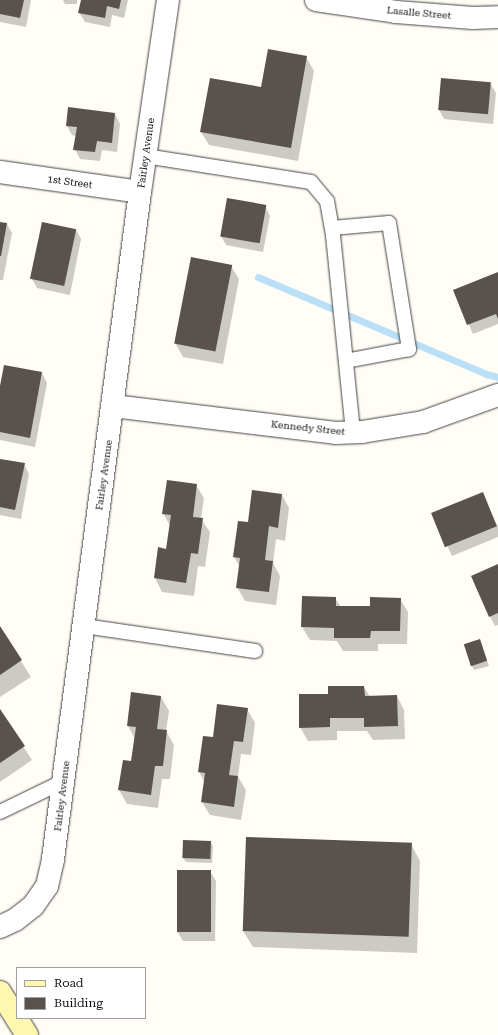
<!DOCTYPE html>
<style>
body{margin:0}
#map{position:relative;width:498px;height:1035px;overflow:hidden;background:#fffdf5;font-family:"Roboto Serif",serif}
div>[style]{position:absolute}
.shadow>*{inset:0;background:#0003}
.stream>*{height:7px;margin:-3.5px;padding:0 3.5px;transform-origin:3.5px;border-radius:3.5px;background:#b9e0f7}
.building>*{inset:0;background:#5a524d;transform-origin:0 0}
.roads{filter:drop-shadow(0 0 1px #444) drop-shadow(0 0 1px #444)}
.lane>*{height:14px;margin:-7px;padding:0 7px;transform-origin:7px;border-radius:7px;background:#fff}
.street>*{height:22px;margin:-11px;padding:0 11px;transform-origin:11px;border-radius:11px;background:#fff}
.secondary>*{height:22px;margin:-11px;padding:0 11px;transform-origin:11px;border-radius:11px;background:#fff6b0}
span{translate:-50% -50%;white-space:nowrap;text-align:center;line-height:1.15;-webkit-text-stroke:4px #fff;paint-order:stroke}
.street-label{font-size:10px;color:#111}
.legend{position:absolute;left:16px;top:967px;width:130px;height:52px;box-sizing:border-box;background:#fff;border:1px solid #a0a0a0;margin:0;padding:5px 7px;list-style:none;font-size:12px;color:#111}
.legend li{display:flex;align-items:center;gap:8px;height:20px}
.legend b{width:20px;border:1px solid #a0a0a0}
</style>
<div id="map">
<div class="shadow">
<i style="clip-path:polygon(0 0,31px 0,26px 27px,0 22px)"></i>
<i style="clip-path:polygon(63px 0,77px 0,77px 4px,65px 4px)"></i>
<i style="clip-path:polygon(82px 0,128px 0,124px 18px,112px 15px,110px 27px,85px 22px,79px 12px)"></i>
<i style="clip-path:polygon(306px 57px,314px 71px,298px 161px,209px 145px,201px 132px)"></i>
<i style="clip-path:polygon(490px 83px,496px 93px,493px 124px,444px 119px,439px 110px)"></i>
<i style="clip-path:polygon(115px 114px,120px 124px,117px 152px,102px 150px,100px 161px,80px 159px,75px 149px,76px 136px,72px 135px,67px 126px)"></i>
<i style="clip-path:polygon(265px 206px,270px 216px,263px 252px,226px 245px,221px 236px)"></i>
<i style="clip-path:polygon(0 223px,7px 224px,12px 233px,3px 280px,0 280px)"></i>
<i style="clip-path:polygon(76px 230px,81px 239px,70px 295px,37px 288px,32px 279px)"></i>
<i style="clip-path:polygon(192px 258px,231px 266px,239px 279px,223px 364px,183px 357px,175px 343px)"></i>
<i style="clip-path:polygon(498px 273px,498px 324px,473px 334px,454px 290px)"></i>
<i style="clip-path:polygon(42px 373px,47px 383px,35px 447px,0 440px,0 392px)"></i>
<i style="clip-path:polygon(0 460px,24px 464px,29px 474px,21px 519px,0 515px)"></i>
<i style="clip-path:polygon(196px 485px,204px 498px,201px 519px,210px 532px,205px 567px,198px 566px,194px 596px,162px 592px,155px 578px,159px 549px,167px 550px,170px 526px,163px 513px)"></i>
<i style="clip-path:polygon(482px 494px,498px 527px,498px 537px,452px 556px,433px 515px)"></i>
<i style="clip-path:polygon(282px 495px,289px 508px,285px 541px,276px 539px,273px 563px,280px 576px,276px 605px,245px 601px,237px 587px,240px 567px,234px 557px,249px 524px)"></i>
<i style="clip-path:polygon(498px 565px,498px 625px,495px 626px,490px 616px)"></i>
<i style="clip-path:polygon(335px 598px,341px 607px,371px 607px,400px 599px,408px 612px,407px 644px,378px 644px,378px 651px,343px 651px,337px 641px,310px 640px,302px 627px)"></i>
<i style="clip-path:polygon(0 628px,31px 677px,0 697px)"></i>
<i style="clip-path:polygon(480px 640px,489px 666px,474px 670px,472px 666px)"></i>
<i style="clip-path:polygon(364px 687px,370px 697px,397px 696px,404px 710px,405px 739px,373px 740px,367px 731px,337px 731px,337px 740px,308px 741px,300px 727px)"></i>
<i style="clip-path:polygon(132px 693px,161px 697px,169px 711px,166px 731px,174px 745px,170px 779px,162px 779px,158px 808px,127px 804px,119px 790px,132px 762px,135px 739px,128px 726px)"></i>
<i style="clip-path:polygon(247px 709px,255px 723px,251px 755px,241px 754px,238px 777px,246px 790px,241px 820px,210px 815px,202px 802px,205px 783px,199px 772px,214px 738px)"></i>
<i style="clip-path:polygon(0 711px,32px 760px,0 782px)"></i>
<i style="clip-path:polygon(211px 842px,213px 847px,212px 863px,186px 862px,183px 858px)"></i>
<i style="clip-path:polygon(411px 844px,420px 861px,417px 953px,253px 947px,243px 931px)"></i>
<i style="clip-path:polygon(210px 871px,216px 881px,215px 941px,183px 941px,177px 931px)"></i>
</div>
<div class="stream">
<i style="left:258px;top:277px;width:248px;rotate:23deg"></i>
<i style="left:486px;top:374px;width:12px;rotate:14deg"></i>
</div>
<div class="building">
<i style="clip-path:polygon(0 0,24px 0,20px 18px,0 14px)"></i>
<i style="clip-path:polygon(81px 0,121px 0,119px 9px,107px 6px,105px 18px,78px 13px)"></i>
<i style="clip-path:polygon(268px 49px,307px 56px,291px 148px,200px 132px,210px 78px,261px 87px)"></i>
<i style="left:441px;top:78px;width:50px;height:32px;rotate:5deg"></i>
<i style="clip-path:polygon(68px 107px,115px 113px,112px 143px,97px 141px,95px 152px,73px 150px,77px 127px,66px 126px)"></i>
<i style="left:227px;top:198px;width:40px;height:39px;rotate:10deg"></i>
<i style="clip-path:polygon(0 222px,7px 223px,1px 256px,0 256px)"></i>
<i style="left:42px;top:222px;width:35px;height:58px;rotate:12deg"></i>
<i style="left:191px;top:257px;width:42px;height:88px;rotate:11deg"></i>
<i style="clip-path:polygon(498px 272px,498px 319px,496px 314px,467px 325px,453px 290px)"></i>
<i style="clip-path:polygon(4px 365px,42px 372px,30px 438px,0 432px,0 386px)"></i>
<i style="clip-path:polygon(0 459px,25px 463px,15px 510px,0 507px)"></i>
<i style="clip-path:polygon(167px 480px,197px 484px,193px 517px,203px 518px,198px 554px,191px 553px,186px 583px,154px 578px,158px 547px,166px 549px,171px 515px,162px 514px)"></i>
<i style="clip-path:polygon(252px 490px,282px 494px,278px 528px,269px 526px,265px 560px,273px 561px,269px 592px,236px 588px,240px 558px,233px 557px,238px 521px,248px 522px)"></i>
<i style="left:483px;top:492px;width:37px;height:56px;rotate:68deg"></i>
<i style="clip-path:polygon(498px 564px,498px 613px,489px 617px,471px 576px)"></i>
<i style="clip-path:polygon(302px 596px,336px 597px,336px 606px,370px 606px,370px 597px,401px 598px,400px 631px,371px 631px,370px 638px,334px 638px,334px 628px,301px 627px)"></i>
<i style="clip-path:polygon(0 626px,22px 660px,0 675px)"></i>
<i style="left:480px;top:639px;width:23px;height:17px;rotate:72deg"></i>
<i style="clip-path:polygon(328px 686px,364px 686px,365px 696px,397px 695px,398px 726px,364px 727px,364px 718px,330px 718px,330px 727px,299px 728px,299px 694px,328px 694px)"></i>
<i style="clip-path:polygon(131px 692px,161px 696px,157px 729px,167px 730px,163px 766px,155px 766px,151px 795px,118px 790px,123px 760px,131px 761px,136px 727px,127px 726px)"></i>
<i style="clip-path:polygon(217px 704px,248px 708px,243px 742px,234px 741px,229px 775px,238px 776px,234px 807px,201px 802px,205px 773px,198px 772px,203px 736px,213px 737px)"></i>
<i style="clip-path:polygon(0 709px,25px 746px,0 763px)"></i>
<i style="left:246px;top:837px;width:166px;height:94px;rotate:2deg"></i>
<i style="left:183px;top:840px;width:28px;height:18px;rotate:2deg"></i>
<i style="left:177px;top:870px;width:34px;height:62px"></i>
</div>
<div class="roads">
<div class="lane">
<i style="left:145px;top:156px;width:168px;rotate:8.9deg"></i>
<i style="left:311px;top:182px;width:25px;rotate:50deg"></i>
<i style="left:327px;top:201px;width:35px;rotate:80deg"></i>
<i style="left:333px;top:235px;width:198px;rotate:84.2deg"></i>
<i style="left:332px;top:228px;width:57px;rotate:-5deg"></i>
<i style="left:389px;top:223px;width:128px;rotate:81deg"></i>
<i style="left:409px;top:349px;width:64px;rotate:169.2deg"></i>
<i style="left:84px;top:626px;width:173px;rotate:8.3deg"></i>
<i style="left:0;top:812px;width:71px;rotate:-25.8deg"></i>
</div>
<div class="street">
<i style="left:316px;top:0;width:81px;rotate:8.5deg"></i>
<i style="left:396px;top:12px;width:77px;rotate:4.5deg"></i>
<i style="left:473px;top:18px;width:25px;rotate:-2deg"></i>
<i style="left:0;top:172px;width:141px;rotate:8.1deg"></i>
<i style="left:113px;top:406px;width:224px;rotate:6.9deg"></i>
<i style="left:335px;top:433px;width:27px;rotate:-2deg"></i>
<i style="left:362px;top:432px;width:62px;rotate:-9.3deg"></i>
<i style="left:423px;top:422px;width:80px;rotate:-19.8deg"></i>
<i style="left:0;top:927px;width:17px;rotate:-25deg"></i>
<i style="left:15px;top:920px;width:23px;rotate:-38deg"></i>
<i style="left:33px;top:906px;width:24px;rotate:-55deg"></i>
<i style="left:47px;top:886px;width:28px;rotate:-77deg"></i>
<i style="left:53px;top:859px;width:673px;rotate:-82.57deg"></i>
<i style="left:140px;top:192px;width:194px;rotate:-81.7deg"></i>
</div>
<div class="secondary">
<i style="left:0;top:992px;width:51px;rotate:57.9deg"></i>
</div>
</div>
<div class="street-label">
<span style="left:419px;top:13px;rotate:5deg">Lasalle Street</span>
<span style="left:146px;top:153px;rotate:-82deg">Fairley Avenue</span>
<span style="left:70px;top:182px;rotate:8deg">1st Street</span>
<span style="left:308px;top:428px;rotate:6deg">Kennedy Street</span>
<span style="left:104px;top:475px;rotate:-82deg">Fairley Avenue</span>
<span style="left:62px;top:796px;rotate:-83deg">Fairley Avenue</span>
</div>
<ul class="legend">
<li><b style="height:5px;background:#fff6b0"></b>Road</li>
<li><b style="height:11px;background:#5a524d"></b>Building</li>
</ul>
</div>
